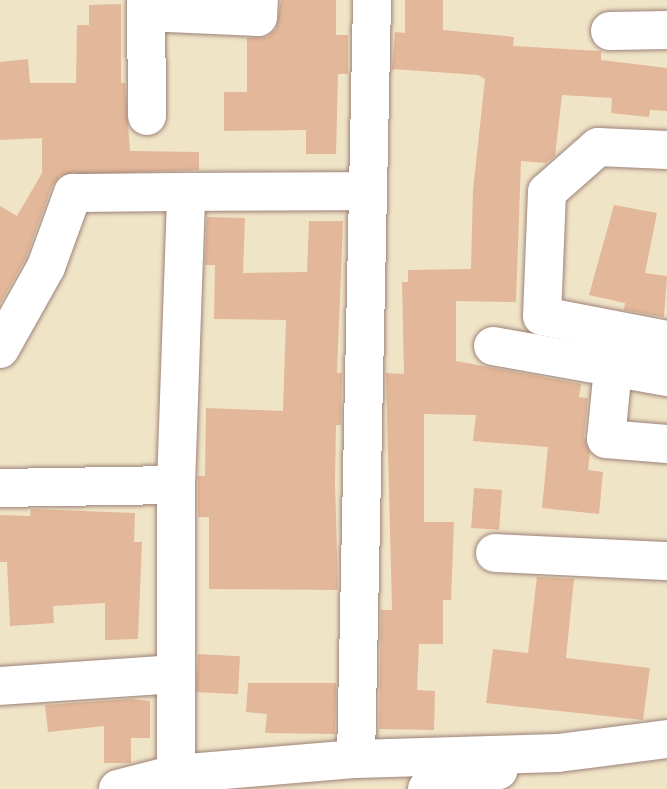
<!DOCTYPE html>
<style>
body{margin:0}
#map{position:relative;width:667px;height:789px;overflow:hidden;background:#f0e4c7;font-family:"IM FELL English",serif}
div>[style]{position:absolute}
.building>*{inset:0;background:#e3b799;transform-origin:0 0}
.roads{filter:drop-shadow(0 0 2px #9d8279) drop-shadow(0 0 2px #9d8279)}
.minor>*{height:38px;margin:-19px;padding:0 19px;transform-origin:19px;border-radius:19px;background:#fff}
span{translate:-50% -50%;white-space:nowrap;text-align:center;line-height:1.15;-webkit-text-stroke:7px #fdfcf7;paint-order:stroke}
</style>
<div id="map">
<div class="building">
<i style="clip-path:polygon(281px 0,336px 0,336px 35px,348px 35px,348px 74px,338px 74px,336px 154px,306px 154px,306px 130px,224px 131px,224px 92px,247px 92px,247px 38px,267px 37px,276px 29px)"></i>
<i style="clip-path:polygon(405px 0,443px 0,443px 30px,514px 37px,513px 46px,601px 51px,601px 60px,667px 68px,667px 111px,650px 110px,649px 117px,611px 113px,612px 98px,562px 95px,555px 156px,546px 163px,521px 161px,516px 302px,456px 301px,456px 361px,581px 384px,579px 397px,588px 398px,584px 437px,590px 452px,588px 470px,603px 472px,599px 514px,542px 508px,548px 447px,473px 441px,476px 415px,424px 414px,424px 522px,454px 522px,451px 600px,443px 600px,443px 644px,419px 644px,417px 690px,435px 691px,434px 730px,379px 729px,381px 610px,392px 610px,386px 373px,404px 374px,402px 282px,408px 282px,408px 270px,471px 269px,473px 190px,485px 79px,478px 75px,392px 69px,395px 32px,405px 33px)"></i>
<i style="clip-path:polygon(121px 4px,121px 83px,125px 83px,130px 151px,199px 152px,199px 170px,61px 175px,52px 186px,26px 258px,0 304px,0 206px,17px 216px,42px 173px,42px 138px,0 140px,0 62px,28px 59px,30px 83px,76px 83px,77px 25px,89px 25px,89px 5px)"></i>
<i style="clip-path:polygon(614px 205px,657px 213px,645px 273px,667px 276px,664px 317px,624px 310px,625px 303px,589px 295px)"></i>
<i style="clip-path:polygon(207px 217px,245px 218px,243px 273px,307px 272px,309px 221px,343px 221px,337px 373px,342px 373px,341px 425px,336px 425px,335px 483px,338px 590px,209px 589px,209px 517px,198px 517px,198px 476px,205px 476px,206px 408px,283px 411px,286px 320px,214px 319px,215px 265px,205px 265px)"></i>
<i style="left:474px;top:488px;width:28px;height:40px;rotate:4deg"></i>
<i style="clip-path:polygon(31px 509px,135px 513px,134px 542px,142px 542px,138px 639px,105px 640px,105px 603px,53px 606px,54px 623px,10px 626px,7px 562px,0 562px,0 515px,30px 516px)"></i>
<i style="clip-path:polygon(537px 577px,574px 579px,566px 658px,650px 668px,643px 720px,486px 703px,493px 649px,528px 653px)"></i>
<i style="left:198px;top:654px;width:42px;height:38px;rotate:3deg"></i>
<i style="clip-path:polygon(248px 683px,336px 683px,335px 734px,265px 733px,267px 714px,246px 712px)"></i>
<i style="clip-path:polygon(131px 699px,150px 701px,150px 738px,131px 738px,131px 763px,104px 763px,104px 726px,48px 732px,45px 705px)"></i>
</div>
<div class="roads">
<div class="minor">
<i style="left:146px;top:0;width:116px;rotate:89.5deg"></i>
<i style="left:146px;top:12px;width:112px;rotate:2.6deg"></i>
<i style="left:258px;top:17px;width:17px;rotate:-87deg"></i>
<i style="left:610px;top:31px;width:57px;rotate:-1deg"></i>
<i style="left:667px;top:150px;width:69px;rotate:-177.5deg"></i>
<i style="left:598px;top:147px;width:68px;rotate:138.6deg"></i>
<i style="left:547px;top:192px;width:124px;rotate:92.3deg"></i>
<i style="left:542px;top:316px;width:127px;rotate:10.9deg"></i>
<i style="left:493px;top:346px;width:177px;rotate:10.1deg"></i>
<i style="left:0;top:349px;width:94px;rotate:-60.7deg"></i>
<i style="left:46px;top:267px;width:79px;rotate:-70deg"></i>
<i style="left:73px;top:193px;width:113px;rotate:-0.5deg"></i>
<i style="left:613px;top:368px;width:71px;rotate:95.6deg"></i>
<i style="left:606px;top:439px;width:61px;rotate:4.7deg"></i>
<i style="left:0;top:488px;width:176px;rotate:-1deg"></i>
<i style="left:495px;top:553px;width:172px;rotate:2.7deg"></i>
<i style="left:0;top:686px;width:176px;rotate:-3.9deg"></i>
<i style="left:356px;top:759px;width:759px;rotate:-88.79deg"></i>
<i style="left:176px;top:774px;width:289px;rotate:-90deg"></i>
<i style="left:176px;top:485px;width:293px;rotate:-88deg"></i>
<i style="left:186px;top:192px;width:181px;rotate:-0.3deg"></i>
<i style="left:118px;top:789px;width:60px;rotate:-14.5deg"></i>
<i style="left:176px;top:774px;width:181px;rotate:-4.8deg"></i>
<i style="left:356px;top:759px;width:202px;rotate:-1.7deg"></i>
<i style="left:558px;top:753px;width:110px;rotate:-7.3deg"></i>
<i style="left:427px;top:789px;width:74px;rotate:-14.8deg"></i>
</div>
</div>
</div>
